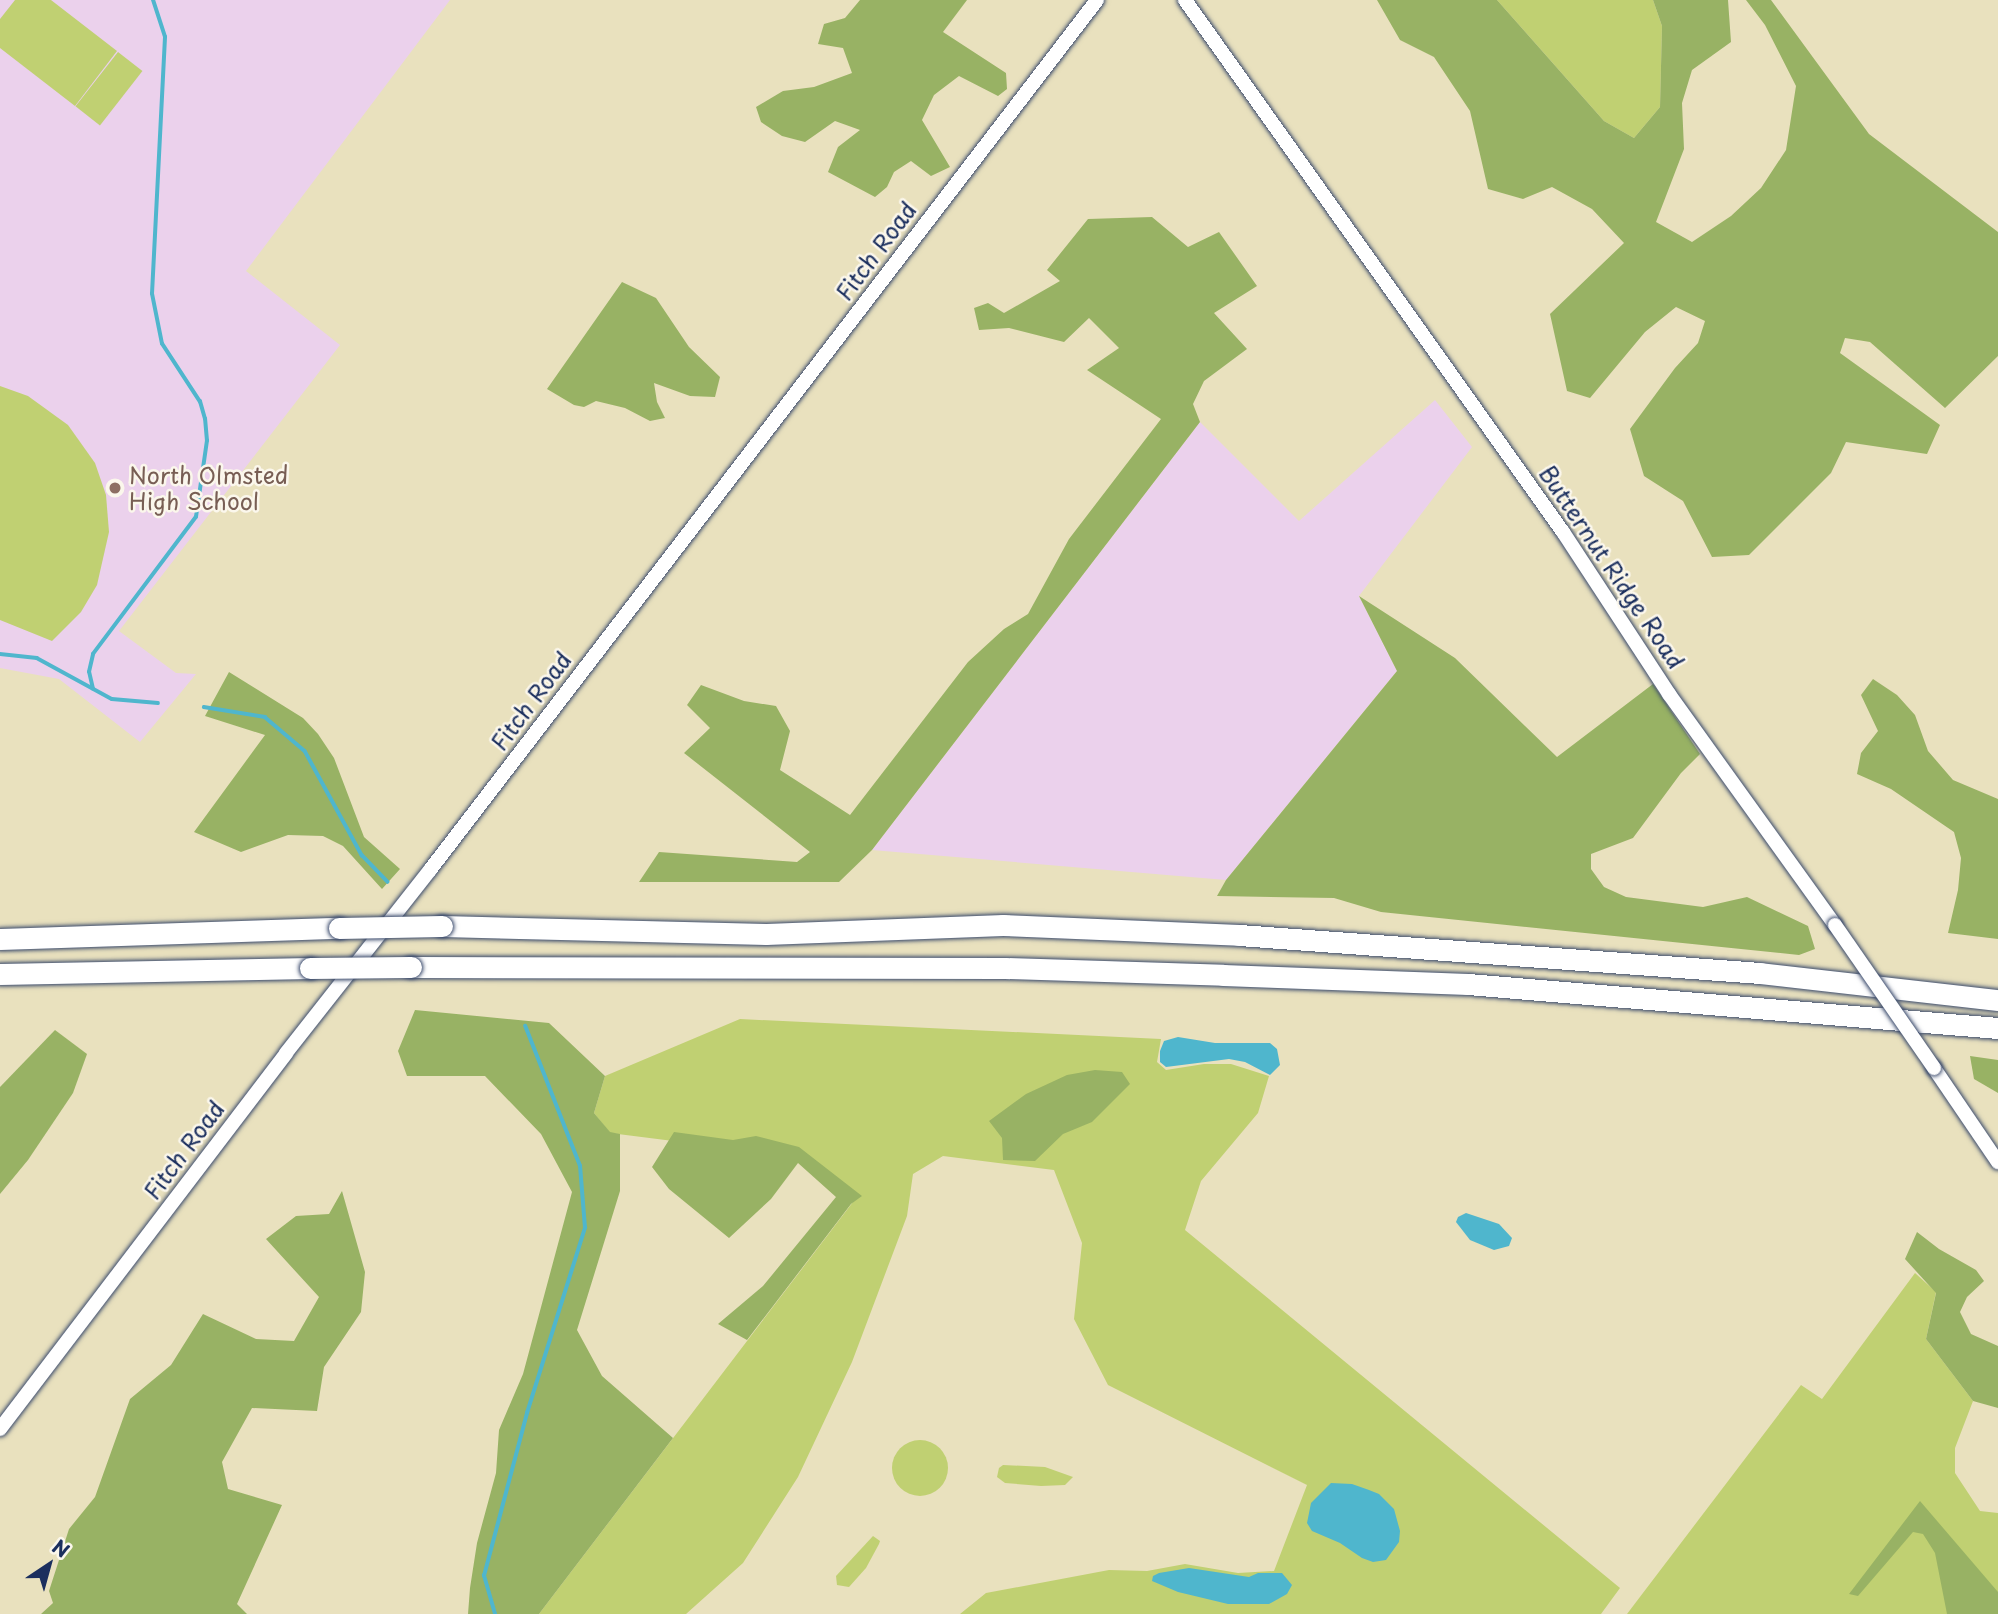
<!DOCTYPE html>
<style>
body{margin:0}
#map{position:relative;width:1998px;height:1614px;overflow:hidden;background:#e9e1be;font-family:"Playpen Sans",sans-serif}
div>[style]{position:absolute}
.built>*{inset:0;background:#ebd1ec}
.green>*{inset:0;background:#c0d072;transform-origin:0 0}
.round{border-radius:50%}
.forest>*{inset:0;background:#98b264}
.water>*{inset:0;background:#4fb6cd}
.stream>*{height:3.5px;margin:-1.75px;padding:0 1.75px;transform-origin:1.75px;border-radius:1.75px;background:#4fb6cd}
.roads{filter:drop-shadow(0 0 2px #3a4a6c) drop-shadow(0 0 2px #3a4a6c)}
.minor>*{height:14px;margin:-7px;padding:0 7px;transform-origin:7px;border-radius:7px;background:#fff}
.highway>*{height:21px;margin:-10.5px;padding:0 10.5px;transform-origin:10.5px;border-radius:10.5px;background:#fff}
.bridges{filter:drop-shadow(0 0 2px #3a4a6c) drop-shadow(0 0 2px #3a4a6c)}
.minor-bridge>*{height:14px;margin:-7px;padding:0 7px;transform-origin:7px;border-radius:7px;background:#fff}
.highway-bridge>*{height:21px;margin:-10.5px;padding:0 10.5px;transform-origin:10.5px;border-radius:10.5px;background:#fff}
.dots>*{width:19px;height:19px;translate:-50% -50%;box-sizing:border-box;border:4px solid #fbf7ec;border-radius:50%}
span{translate:-50% -50%;white-space:nowrap;text-align:center;line-height:1.15;-webkit-text-stroke:5px #fbf7ec;paint-order:stroke}
.street-label{font-size:23px;color:#1b2f5e}
.education-label{font-size:23px;color:#785e54}
.left{translate:0 -50%;text-align:left}
.north{position:absolute;left:14px;top:1530px;width:70px;height:70px;-webkit-text-stroke:5px #fbf7ec;paint-order:stroke;rotate:36deg;font-size:19px;font-weight:700;line-height:28px;text-align:center;color:#1b2f5e}
.north::after{content:'';display:block;margin:auto;width:24px;height:32px;background:#1b2f5e;clip-path:polygon(50% 0,100% 100%,50% 72%,0 100%)}
</style>
<div id="map">
<div class="built">
<i style="clip-path:polygon(0 0,450px 0,246px 271px,340px 345px,119px 631px,176px 673px,196px 674px,140px 742px,59px 679px,0 668px)"></i>
<i style="clip-path:polygon(1435px 400px,1472px 447px,1359px 596px,1397px 671px,1226px 880px,872px 850px,1200px 422px,1299px 521px)"></i>
</div>
<div class="green">
<i style="clip-path:polygon(15px 0,51px 0,117px 51px,75px 106px,0 48px,0 19px)"></i>
<i style="clip-path:polygon(1497px 0,1653px 0,1662px 26px,1660px 107px,1634px 138px,1604px 121px)"></i>
<i style="left:118px;top:52px;width:31px;height:69px;rotate:38deg"></i>
<i style="clip-path:polygon(0 386px,28px 396px,68px 425px,95px 463px,106px 495px,109px 532px,97px 585px,81px 612px,52px 641px,0 620px)"></i>
<i style="clip-path:polygon(740px 1019px,1161px 1039px,1157px 1062px,1166px 1070px,1204px 1064px,1231px 1064px,1269px 1076px,1258px 1113px,1201px 1181px,1185px 1230px,1620px 1588px,1601px 1614px,960px 1614px,986px 1593px,1109px 1570px,1147px 1571px,1185px 1564px,1238px 1573px,1274px 1571px,1307px 1485px,1108px 1385px,1074px 1319px,1082px 1243px,1054px 1170px,943px 1156px,913px 1174px,907px 1216px,852px 1362px,798px 1477px,743px 1563px,686px 1614px,539px 1614px,856px 1198px,800px 1157px,610px 1133px,594px 1113px,605px 1076px)"></i>
<i style="clip-path:polygon(1915px 1273px,1936px 1292px,1926px 1339px,1973px 1401px,1955px 1448px,1955px 1473px,1980px 1511px,1998px 1513px,1998px 1614px,1627px 1614px,1801px 1385px,1822px 1399px)"></i>
<i class="round" style="left:892px;top:1440px;width:56px;height:56px"></i>
<i style="clip-path:polygon(1003px 1465px,1045px 1467px,1073px 1477px,1065px 1485px,1041px 1486px,1005px 1483px,997px 1477px,999px 1468px)"></i>
<i style="clip-path:polygon(873px 1536px,880px 1541px,879px 1544px,866px 1568px,849px 1587px,837px 1585px,836px 1576px)"></i>
</div>
<div class="forest">
<i style="clip-path:polygon(860px 0,967px 0,943px 32px,1006px 73px,1007px 89px,998px 96px,959px 76px,934px 95px,922px 120px,950px 167px,931px 176px,911px 161px,894px 172px,887px 187px,875px 197px,828px 172px,838px 147px,860px 130px,835px 121px,805px 142px,782px 136px,761px 122px,756px 107px,783px 91px,814px 87px,852px 73px,843px 48px,818px 44px,824px 24px,845px 18px)"></i>
<i style="clip-path:polygon(1377px 0,1497px 0,1604px 121px,1634px 138px,1660px 107px,1662px 26px,1653px 0,1728px 0,1731px 42px,1692px 70px,1682px 103px,1684px 149px,1656px 222px,1692px 242px,1731px 216px,1761px 188px,1786px 150px,1796px 86px,1765px 25px,1746px 0,1771px 0,1869px 134px,1998px 232px,1998px 356px,1945px 408px,1870px 342px,1845px 338px,1840px 353px,1940px 425px,1927px 454px,1846px 442px,1831px 473px,1749px 555px,1712px 557px,1683px 501px,1644px 476px,1630px 429px,1675px 368px,1698px 343px,1705px 321px,1676px 307px,1645px 332px,1590px 398px,1567px 391px,1550px 314px,1624px 243px,1592px 209px,1552px 187px,1523px 199px,1488px 189px,1470px 111px,1434px 57px,1400px 40px)"></i>
<i style="clip-path:polygon(1152px 217px,1188px 247px,1219px 232px,1257px 286px,1214px 313px,1247px 349px,1204px 381px,1193px 404px,1200px 422px,872px 850px,839px 882px,639px 882px,659px 852px,797px 862px,810px 852px,684px 753px,710px 728px,687px 705px,701px 685px,744px 701px,776px 706px,790px 731px,780px 770px,850px 815px,968px 662px,1004px 629px,1028px 614px,1069px 539px,1161px 419px,1087px 370px,1119px 348px,1089px 318px,1064px 342px,1009px 328px,979px 330px,974px 308px,988px 303px,1004px 313px,1060px 281px,1047px 270px,1088px 219px)"></i>
<i style="clip-path:polygon(622px 282px,656px 298px,689px 347px,720px 377px,715px 397px,690px 396px,654px 383px,657px 402px,665px 418px,650px 421px,625px 408px,596px 401px,584px 407px,574px 405px,547px 389px)"></i>
<i style="clip-path:polygon(1359px 596px,1455px 658px,1557px 757px,1653px 684px,1700px 754px,1681px 773px,1633px 838px,1591px 854px,1591px 869px,1604px 887px,1626px 897px,1703px 907px,1747px 897px,1808px 926px,1815px 949px,1799px 955px,1381px 912px,1334px 898px,1217px 896px,1226px 880px,1397px 671px)"></i>
<i style="clip-path:polygon(229px 672px,303px 718px,318px 734px,334px 758px,364px 837px,400px 869px,382px 889px,343px 846px,323px 836px,288px 835px,241px 852px,194px 832px,265px 735px,205px 716px)"></i>
<i style="clip-path:polygon(1873px 679px,1897px 695px,1915px 715px,1928px 751px,1953px 780px,1998px 799px,1998px 939px,1948px 933px,1958px 890px,1961px 858px,1954px 832px,1891px 789px,1857px 774px,1861px 753px,1878px 731px,1861px 695px)"></i>
<i style="clip-path:polygon(415px 1010px,549px 1023px,605px 1076px,594px 1113px,610px 1132px,620px 1134px,620px 1191px,577px 1330px,602px 1376px,673px 1438px,539px 1614px,468px 1614px,470px 1588px,477px 1543px,496px 1473px,499px 1430px,523px 1374px,572px 1192px,541px 1134px,485px 1076px,407px 1076px,398px 1051px)"></i>
<i style="clip-path:polygon(55px 1030px,87px 1054px,73px 1093px,28px 1160px,0 1194px,0 1087px)"></i>
<i style="clip-path:polygon(1970px 1056px,1998px 1060px,1998px 1093px,1974px 1079px)"></i>
<i style="clip-path:polygon(1095px 1070px,1122px 1072px,1130px 1084px,1092px 1122px,1063px 1134px,1035px 1161px,1003px 1160px,1002px 1138px,989px 1121px,1026px 1094px,1067px 1075px)"></i>
<i style="clip-path:polygon(674px 1132px,733px 1140px,756px 1136px,799px 1147px,862px 1196px,851px 1204px,747px 1340px,718px 1324px,763px 1286px,836px 1197px,798px 1163px,771px 1199px,729px 1238px,669px 1189px,652px 1167px)"></i>
<i style="clip-path:polygon(342px 1191px,365px 1272px,361px 1312px,324px 1367px,317px 1411px,252px 1408px,222px 1462px,228px 1489px,282px 1505px,237px 1604px,247px 1614px,41px 1614px,53px 1603px,49px 1591px,69px 1529px,95px 1497px,130px 1399px,171px 1365px,203px 1314px,256px 1339px,294px 1341px,319px 1297px,266px 1239px,296px 1216px,329px 1214px)"></i>
<i style="clip-path:polygon(1917px 1232px,1939px 1249px,1976px 1270px,1984px 1281px,1967px 1297px,1960px 1312px,1971px 1334px,1998px 1346px,1998px 1408px,1973px 1401px,1926px 1339px,1936px 1293px,1905px 1259px)"></i>
<i style="clip-path:polygon(1920px 1501px,1998px 1592px,1998px 1614px,1947px 1614px,1935px 1553px,1923px 1534px,1913px 1532px,1858px 1596px,1849px 1594px)"></i>
</div>
<div class="water">
<i style="clip-path:polygon(1178px 1037px,1215px 1043px,1270px 1043px,1277px 1049px,1280px 1065px,1270px 1075px,1245px 1062px,1229px 1059px,1166px 1067px,1160px 1062px,1160px 1051px,1164px 1041px)"></i>
<i style="clip-path:polygon(1466px 1213px,1499px 1224px,1512px 1238px,1509px 1246px,1494px 1250px,1470px 1240px,1456px 1222px,1458px 1217px)"></i>
<i style="clip-path:polygon(1331px 1483px,1352px 1484px,1369px 1490px,1379px 1494px,1394px 1509px,1400px 1531px,1399px 1542px,1386px 1560px,1373px 1562px,1362px 1558px,1340px 1543px,1312px 1531px,1307px 1523px,1311px 1503px)"></i>
<i style="clip-path:polygon(1189px 1568px,1249px 1577px,1258px 1573px,1282px 1573px,1292px 1585px,1287px 1594px,1269px 1604px,1228px 1604px,1178px 1592px,1152px 1581px,1153px 1576px,1159px 1573px)"></i>
</div>
<div class="stream">
<i style="left:0;top:654px;width:37px;rotate:6deg"></i>
<i style="left:37px;top:658px;width:85px;rotate:28.7deg"></i>
<i style="left:112px;top:699px;width:46px;rotate:5deg"></i>
<i style="left:93px;top:689px;width:17px;rotate:-103deg"></i>
<i style="left:89px;top:672px;width:18px;rotate:-77deg"></i>
<i style="left:93px;top:654px;width:171px;rotate:-53.1deg"></i>
<i style="left:196px;top:517px;width:77px;rotate:-81.8deg"></i>
<i style="left:207px;top:441px;width:22px;rotate:-95deg"></i>
<i style="left:205px;top:419px;width:18px;rotate:-106deg"></i>
<i style="left:200px;top:402px;width:69px;rotate:-123.2deg"></i>
<i style="left:162px;top:344px;width:51px;rotate:-101.3deg"></i>
<i style="left:152px;top:294px;width:257px;rotate:-87.1deg"></i>
<i style="left:165px;top:37px;width:39px;rotate:-108deg"></i>
<i style="left:204px;top:707px;width:62px;rotate:9.3deg"></i>
<i style="left:265px;top:717px;width:52px;rotate:40.4deg"></i>
<i style="left:305px;top:751px;width:119px;rotate:61.3deg"></i>
<i style="left:362px;top:855px;width:37px;rotate:46deg"></i>
<i style="left:495px;top:1614px;width:40px;rotate:-106deg"></i>
<i style="left:484px;top:1576px;width:169px;rotate:-75.2deg"></i>
<i style="left:527px;top:1413px;width:194px;rotate:-72.6deg"></i>
<i style="left:585px;top:1228px;width:62px;rotate:-94.6deg"></i>
<i style="left:580px;top:1166px;width:150px;rotate:-111.4deg"></i>
</div>
<div class="roads">
<div class="minor">
<i style="left:1185px;top:0;width:653px;rotate:54.61deg"></i>
<i style="left:1563px;top:532px;width:194px;rotate:56.8deg"></i>
<i style="left:1669px;top:694px;width:284px;rotate:54.3deg"></i>
<i style="left:1934px;top:1068px;width:114px;rotate:55.8deg"></i>
<i style="left:0;top:1429px;width:472px;rotate:-52.7deg"></i>
<i style="left:286px;top:1053px;width:233px;rotate:-51.8deg"></i>
<i style="left:430px;top:870px;width:1096px;rotate:-52.52deg"></i>
</div>
<div class="highway">
<i style="left:442px;top:926px;width:324px;rotate:1.4deg"></i>
<i style="left:766px;top:934px;width:237px;rotate:-2.2deg"></i>
<i style="left:1003px;top:925px;width:236px;rotate:2.4deg"></i>
<i style="left:1239px;top:935px;width:522px;rotate:4.17deg"></i>
<i style="left:1760px;top:973px;width:240px;rotate:6.5deg"></i>
<i style="left:0;top:939px;width:339px;rotate:-1.9deg"></i>
<i style="left:411px;top:967px;width:594px;rotate:0.1deg"></i>
<i style="left:1005px;top:968px;width:218px;rotate:1.8deg"></i>
<i style="left:1223px;top:975px;width:245px;rotate:2.1deg"></i>
<i style="left:1468px;top:984px;width:532px;rotate:4.75deg"></i>
<i style="left:0;top:974px;width:310px;rotate:-1.1deg"></i>
</div>
</div>
<div class="bridges">
<div class="minor-bridge">
<i style="left:1835px;top:925px;width:174px;rotate:55.3deg"></i>
</div>
<div class="highway-bridge">
<i style="left:339px;top:928px;width:103px;rotate:-1.1deg"></i>
<i style="left:310px;top:968px;width:101px;rotate:-0.6deg"></i>
</div>
</div>
<div class="dots">
<i style="left:115px;top:488px;background:#8d6e63"></i>
</div>
<div class="street-label">
<span style="left:876px;top:251px;rotate:-53deg">Fitch Road</span>
<span style="left:1612px;top:567px;rotate:56deg">Butternut Ridge Road</span>
<span style="left:531px;top:701px;rotate:-53deg">Fitch Road</span>
<span style="left:184px;top:1150px;rotate:-53deg">Fitch Road</span>
</div>
<div class="education-label">
<span class="left" style="left:129px;top:488px">North Olmsted<br>High School</span>
</div>
<div class="north">N</div>
</div>
